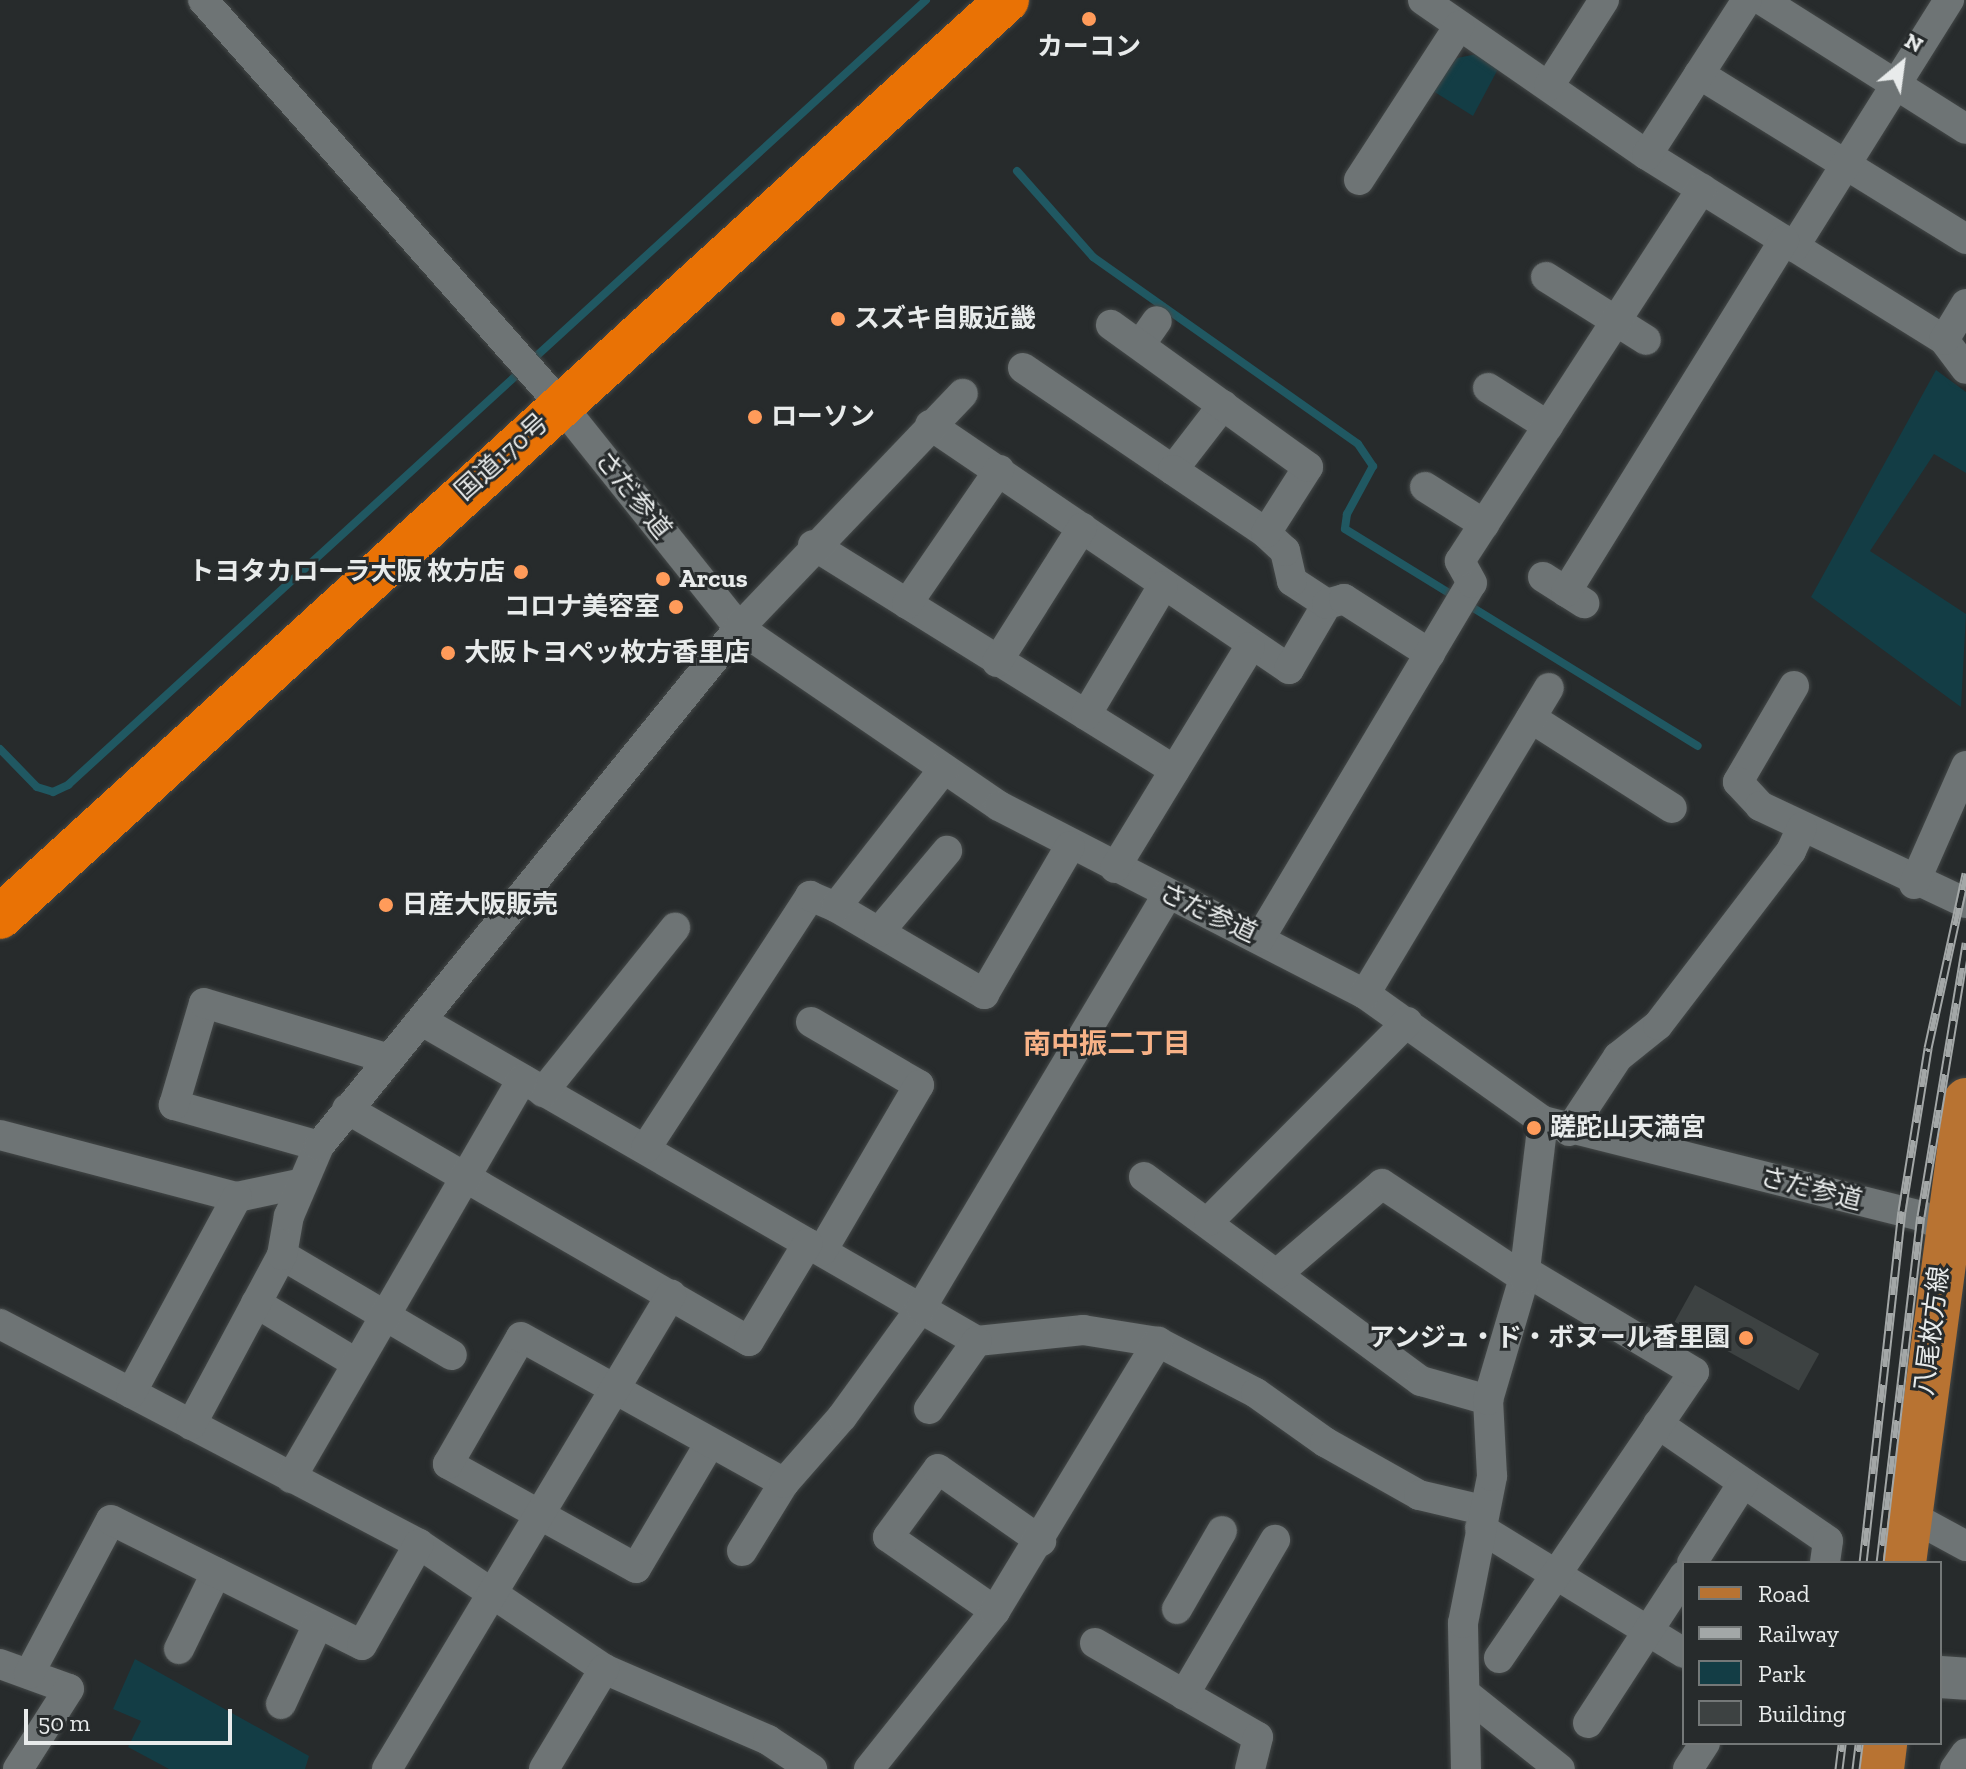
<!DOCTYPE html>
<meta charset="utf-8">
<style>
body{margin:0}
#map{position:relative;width:1966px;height:1769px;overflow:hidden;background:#272b2c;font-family:"Zilla Slab","Noto Sans JP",serif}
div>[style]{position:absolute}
.green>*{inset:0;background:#133d45}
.stream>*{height:8px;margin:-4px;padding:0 4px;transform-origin:4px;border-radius:4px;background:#205862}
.building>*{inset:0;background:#3d4242;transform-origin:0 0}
.roads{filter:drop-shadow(0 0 2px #444848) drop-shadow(0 0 2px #444848)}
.street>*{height:30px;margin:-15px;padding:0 15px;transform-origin:15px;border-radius:15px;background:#6e7475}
.secondary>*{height:42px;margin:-21px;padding:0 21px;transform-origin:21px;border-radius:21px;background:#6e7475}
.primary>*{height:44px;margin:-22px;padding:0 22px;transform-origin:22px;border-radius:22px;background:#b87332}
.highway>*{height:44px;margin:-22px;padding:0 22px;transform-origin:22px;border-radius:22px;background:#e97205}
.rail>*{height:9px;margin-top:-4.5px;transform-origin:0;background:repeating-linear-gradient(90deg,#272b2c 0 18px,#a3a7a7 0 36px);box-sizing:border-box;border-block:2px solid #a3a7a7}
.dots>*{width:22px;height:22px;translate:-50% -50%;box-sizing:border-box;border:4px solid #272b2c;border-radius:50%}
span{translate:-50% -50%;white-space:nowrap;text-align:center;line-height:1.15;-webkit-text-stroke:6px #272b2c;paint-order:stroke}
.poi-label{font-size:26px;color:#e8ebeb;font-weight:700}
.left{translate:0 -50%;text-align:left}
.right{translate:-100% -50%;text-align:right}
.street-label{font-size:26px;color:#e8ebeb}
.neighbourhood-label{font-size:28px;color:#f8b287;font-weight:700}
.legend{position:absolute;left:1682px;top:1561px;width:260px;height:184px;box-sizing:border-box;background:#272b2c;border:2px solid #747878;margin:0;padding:10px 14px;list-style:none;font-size:24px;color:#e8ebeb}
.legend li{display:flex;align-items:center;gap:16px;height:40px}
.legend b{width:40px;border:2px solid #747878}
.north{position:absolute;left:1862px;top:24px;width:80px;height:80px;-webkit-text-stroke:6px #272b2c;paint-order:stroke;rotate:29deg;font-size:22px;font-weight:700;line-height:32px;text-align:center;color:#e8ebeb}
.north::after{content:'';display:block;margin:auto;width:28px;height:36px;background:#e8ebeb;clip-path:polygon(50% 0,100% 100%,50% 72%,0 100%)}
.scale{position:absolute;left:24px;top:1709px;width:208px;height:36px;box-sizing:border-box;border:4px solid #e8ebeb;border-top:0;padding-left:10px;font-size:24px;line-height:28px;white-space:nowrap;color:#e8ebeb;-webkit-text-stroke:6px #272b2c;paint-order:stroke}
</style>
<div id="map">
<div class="green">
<i style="clip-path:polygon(1477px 54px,1498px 69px,1473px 116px,1433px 91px,1457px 58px)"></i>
<i style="clip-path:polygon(1936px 370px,1966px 392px,1966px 473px,1934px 454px,1870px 551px,1966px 614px,1961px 707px,1811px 597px)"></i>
<i style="clip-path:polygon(135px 1659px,309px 1756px,305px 1769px,169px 1769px,128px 1747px,141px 1721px,113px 1709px)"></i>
</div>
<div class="stream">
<i style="left:1017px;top:171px;width:115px;rotate:48.5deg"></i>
<i style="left:1093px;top:257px;width:324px;rotate:35.2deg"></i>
<i style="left:1358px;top:444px;width:27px;rotate:56deg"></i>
<i style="left:1373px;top:466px;width:55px;rotate:118.4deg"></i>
<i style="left:1347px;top:514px;width:15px;rotate:98deg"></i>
<i style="left:1345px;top:529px;width:414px;rotate:31.6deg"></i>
<i style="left:531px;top:361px;width:535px;rotate:-42.42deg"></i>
<i style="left:0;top:749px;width:53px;rotate:45.8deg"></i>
<i style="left:37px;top:787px;width:17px;rotate:17deg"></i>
<i style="left:53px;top:792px;width:17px;rotate:-25deg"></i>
<i style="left:68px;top:785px;width:614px;rotate:-42.42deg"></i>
</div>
<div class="building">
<i style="left:1695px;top:1285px;width:142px;height:42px;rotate:29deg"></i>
</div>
<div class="roads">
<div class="street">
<i style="left:203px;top:0;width:541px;rotate:48.52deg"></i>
<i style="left:561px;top:405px;width:285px;rotate:51.4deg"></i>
<i style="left:739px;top:628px;width:315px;rotate:34.4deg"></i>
<i style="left:999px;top:806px;width:411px;rotate:27.2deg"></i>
<i style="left:1365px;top:994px;width:219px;rotate:35.5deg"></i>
<i style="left:1543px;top:1121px;width:390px;rotate:14.1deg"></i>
<i style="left:1921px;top:1216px;width:47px;rotate:24.9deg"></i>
<i style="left:1423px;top:0;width:272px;rotate:34.7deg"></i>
<i style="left:1647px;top:155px;width:350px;rotate:31.9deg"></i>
<i style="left:1944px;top:340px;width:36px;rotate:53deg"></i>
<i style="left:1762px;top:0;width:241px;rotate:32.3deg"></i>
<i style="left:1699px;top:74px;width:314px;rotate:31.7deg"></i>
<i style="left:1549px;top:86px;width:102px;rotate:-57.4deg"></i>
<i style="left:1647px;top:155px;width:184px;rotate:-57.2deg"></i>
<i style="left:1359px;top:180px;width:184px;rotate:-57deg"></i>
<i style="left:1794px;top:247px;width:292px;rotate:-57.9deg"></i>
<i style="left:1546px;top:277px;width:118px;rotate:32.2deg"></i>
<i style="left:1944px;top:340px;width:42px;rotate:-58.6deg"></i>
<i style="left:1140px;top:345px;width:29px;rotate:-55deg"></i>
<i style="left:1023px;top:368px;width:181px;rotate:34.2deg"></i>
<i style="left:1488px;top:388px;width:71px;rotate:32.3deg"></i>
<i style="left:1223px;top:405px;width:82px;rotate:127.6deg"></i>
<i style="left:1173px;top:470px;width:112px;rotate:34.1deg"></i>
<i style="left:930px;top:425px;width:434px;rotate:34.2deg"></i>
<i style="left:1289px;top:669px;width:75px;rotate:-59.7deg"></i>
<i style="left:1327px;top:604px;width:42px;rotate:-146.7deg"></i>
<i style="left:1292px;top:581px;width:31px;rotate:-103deg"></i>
<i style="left:1285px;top:551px;width:26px;rotate:-137deg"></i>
<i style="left:1266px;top:533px;width:78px;rotate:-57.5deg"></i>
<i style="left:1308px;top:467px;width:243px;rotate:-144.2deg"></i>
<i style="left:1425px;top:487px;width:70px;rotate:32.1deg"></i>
<i style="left:813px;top:545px;width:426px;rotate:31.9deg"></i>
<i style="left:1543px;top:577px;width:49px;rotate:32.4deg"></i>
<i style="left:1566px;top:592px;width:414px;rotate:-58.2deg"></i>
<i style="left:907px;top:604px;width:163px;rotate:-55.5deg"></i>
<i style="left:1327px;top:604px;width:18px;rotate:-16deg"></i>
<i style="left:1344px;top:599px;width:102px;rotate:32.6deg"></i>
<i style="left:997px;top:662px;width:159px;rotate:-57.6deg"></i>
<i style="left:1794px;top:686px;width:111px;rotate:120.3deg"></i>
<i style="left:1738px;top:782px;width:33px;rotate:47deg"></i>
<i style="left:1760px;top:806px;width:228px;rotate:25.2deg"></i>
<i style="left:1086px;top:715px;width:150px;rotate:-59.2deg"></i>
<i style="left:1531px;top:718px;width:167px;rotate:32.6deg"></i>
<i style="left:1115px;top:868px;width:259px;rotate:-58.6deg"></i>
<i style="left:1914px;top:884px;width:129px;rotate:-66.2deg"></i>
<i style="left:836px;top:907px;width:172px;rotate:30.4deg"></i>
<i style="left:984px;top:994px;width:171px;rotate:-59.8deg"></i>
<i style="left:879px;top:932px;width:106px;rotate:-50deg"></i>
<i style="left:1260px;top:938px;width:413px;rotate:-59.2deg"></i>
<i style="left:1472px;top:583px;width:25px;rotate:-119deg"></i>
<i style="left:1460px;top:561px;width:444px;rotate:-57deg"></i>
<i style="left:1365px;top:994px;width:357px;rotate:-59deg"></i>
<i style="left:422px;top:1021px;width:641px;rotate:29.97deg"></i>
<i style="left:977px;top:1341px;width:107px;rotate:-5.9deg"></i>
<i style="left:1083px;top:1330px;width:76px;rotate:9.1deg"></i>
<i style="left:1158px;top:1342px;width:110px;rotate:27.5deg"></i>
<i style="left:1256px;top:1393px;width:85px;rotate:35.4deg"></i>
<i style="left:1325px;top:1442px;width:108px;rotate:29.4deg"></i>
<i style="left:1419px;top:1495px;width:66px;rotate:13.2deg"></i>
<i style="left:811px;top:1022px;width:125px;rotate:30.3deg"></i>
<i style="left:919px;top:1085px;width:192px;rotate:120.3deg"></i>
<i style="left:543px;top:1092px;width:211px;rotate:-51.2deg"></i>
<i style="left:347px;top:1109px;width:464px;rotate:30deg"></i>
<i style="left:749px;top:1341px;width:114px;rotate:-59deg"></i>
<i style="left:1569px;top:1131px;width:89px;rotate:-56.5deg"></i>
<i style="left:1618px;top:1057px;width:51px;rotate:-38.7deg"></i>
<i style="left:1658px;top:1025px;width:219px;rotate:-52.6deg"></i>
<i style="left:1791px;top:851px;width:26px;rotate:-65deg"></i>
<i style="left:0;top:1135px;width:245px;rotate:14.7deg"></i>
<i style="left:237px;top:1197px;width:67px;rotate:-12deg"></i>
<i style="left:319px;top:1146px;width:151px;rotate:-164.2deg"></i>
<i style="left:174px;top:1105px;width:106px;rotate:-73.6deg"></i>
<i style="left:204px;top:1003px;width:193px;rotate:16.8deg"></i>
<i style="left:646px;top:1148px;width:301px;rotate:-56.9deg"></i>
<i style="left:810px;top:896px;width:28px;rotate:23deg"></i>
<i style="left:836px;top:907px;width:175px;rotate:-52deg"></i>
<i style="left:1144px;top:1177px;width:344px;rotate:36.4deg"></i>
<i style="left:1421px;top:1381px;width:70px;rotate:15.8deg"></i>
<i style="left:1209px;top:1221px;width:281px;rotate:-45.1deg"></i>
<i style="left:282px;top:1255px;width:197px;rotate:30.5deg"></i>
<i style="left:1277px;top:1274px;width:138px;rotate:-40.6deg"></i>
<i style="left:1382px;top:1184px;width:170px;rotate:33.5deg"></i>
<i style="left:256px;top:1303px;width:117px;rotate:31deg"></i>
<i style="left:0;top:1324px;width:473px;rotate:27.7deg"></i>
<i style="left:419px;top:1544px;width:223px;rotate:34deg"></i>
<i style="left:604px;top:1669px;width:179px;rotate:23.4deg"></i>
<i style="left:768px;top:1740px;width:53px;rotate:33.4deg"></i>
<i style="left:131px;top:1393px;width:223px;rotate:-61.6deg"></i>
<i style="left:929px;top:1409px;width:83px;rotate:-54.8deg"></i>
<i style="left:1658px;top:1424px;width:206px;rotate:34.5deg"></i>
<i style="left:1828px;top:1541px;width:22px;rotate:98deg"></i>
<i style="left:191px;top:1425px;width:193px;rotate:-61.8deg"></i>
<i style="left:282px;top:1255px;width:40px;rotate:-80deg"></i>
<i style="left:289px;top:1216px;width:76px;rotate:-66.8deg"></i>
<i style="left:319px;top:1146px;width:667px;rotate:-50.96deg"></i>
<i style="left:739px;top:628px;width:324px;rotate:-46.3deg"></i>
<i style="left:710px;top:1443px;width:145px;rotate:120.6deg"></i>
<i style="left:636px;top:1568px;width:215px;rotate:-151deg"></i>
<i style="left:448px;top:1464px;width:146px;rotate:-60.1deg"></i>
<i style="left:521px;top:1337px;width:301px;rotate:29deg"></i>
<i style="left:291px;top:1478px;width:461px;rotate:-59.9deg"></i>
<i style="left:1909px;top:1515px;width:65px;rotate:28.5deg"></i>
<i style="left:1480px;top:1528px;width:239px;rotate:31.5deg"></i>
<i style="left:742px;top:1551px;width:80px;rotate:-58.3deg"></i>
<i style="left:784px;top:1483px;width:88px;rotate:-48.7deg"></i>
<i style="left:842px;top:1417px;width:135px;rotate:-54.1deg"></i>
<i style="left:921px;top:1308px;width:481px;rotate:-59.2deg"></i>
<i style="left:1692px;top:1563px;width:95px;rotate:-57.5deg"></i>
<i style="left:1177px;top:1609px;width:90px;rotate:-60deg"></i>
<i style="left:995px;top:1611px;width:130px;rotate:-145.3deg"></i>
<i style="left:888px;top:1537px;width:84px;rotate:-53.7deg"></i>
<i style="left:938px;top:1469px;width:126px;rotate:35deg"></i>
<i style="left:1095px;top:1643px;width:188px;rotate:30deg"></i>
<i style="left:1258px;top:1737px;width:33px;rotate:104deg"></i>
<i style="left:179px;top:1649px;width:85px;rotate:-64deg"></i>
<i style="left:1499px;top:1658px;width:346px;rotate:-55.7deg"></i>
<i style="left:1694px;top:1372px;width:197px;rotate:-149.1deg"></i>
<i style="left:0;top:1664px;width:73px;rotate:19.9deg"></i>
<i style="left:69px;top:1689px;width:95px;rotate:122.5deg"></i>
<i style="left:29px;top:1674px;width:174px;rotate:-62deg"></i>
<i style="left:111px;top:1520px;width:280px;rotate:26.5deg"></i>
<i style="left:362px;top:1645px;width:116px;rotate:-60.6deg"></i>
<i style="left:1466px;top:1694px;width:120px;rotate:38.6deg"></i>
<i style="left:1184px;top:1695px;width:180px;rotate:-59.6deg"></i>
<i style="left:281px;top:1704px;width:88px;rotate:-65.2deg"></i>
<i style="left:1588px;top:1723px;width:176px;rotate:-56.9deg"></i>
<i style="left:387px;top:1769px;width:553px;rotate:-59.07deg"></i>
<i style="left:544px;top:1769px;width:117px;rotate:-59deg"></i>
<i style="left:869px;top:1769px;width:202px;rotate:-51.4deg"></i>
<i style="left:995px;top:1611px;width:315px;rotate:-58.8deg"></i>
<i style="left:1466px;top:1769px;width:146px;rotate:-91.2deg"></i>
<i style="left:1463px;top:1623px;width:150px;rotate:-78.8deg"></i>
<i style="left:1492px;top:1476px;width:76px;rotate:-93deg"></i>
<i style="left:1488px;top:1400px;width:127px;rotate:-73.6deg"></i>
<i style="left:1524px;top:1278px;width:158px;rotate:-83.1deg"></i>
<i style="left:1688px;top:1769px;width:31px;rotate:-57deg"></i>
<i style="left:1955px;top:1769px;width:19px;rotate:-55deg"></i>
</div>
<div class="secondary">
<i style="left:1940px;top:1677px;width:26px;rotate:4deg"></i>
</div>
<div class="primary">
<i style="left:1904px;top:1563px;width:467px;rotate:-82.4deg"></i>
<i style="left:1882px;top:1769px;width:26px;rotate:-83deg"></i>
</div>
<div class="highway">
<i style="left:0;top:917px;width:1362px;rotate:-42.32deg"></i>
</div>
</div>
<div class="rail">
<i style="left:1863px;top:1563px;width:354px;rotate:-83.7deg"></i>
<i style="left:1902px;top:1211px;width:165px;rotate:-80.9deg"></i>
<i style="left:1928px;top:1048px;width:179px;rotate:-77.7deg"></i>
<i style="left:1880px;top:1563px;width:349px;rotate:-83.3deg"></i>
<i style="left:1921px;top:1216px;width:277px;rotate:-80.6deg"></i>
<i style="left:1839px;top:1769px;width:26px;rotate:-83deg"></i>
<i style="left:1856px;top:1769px;width:26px;rotate:-83deg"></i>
</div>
<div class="dots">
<i style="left:1089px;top:19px;background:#ff9b5a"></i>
<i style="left:838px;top:319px;background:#ff9b5a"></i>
<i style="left:755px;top:417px;background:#ff9b5a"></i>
<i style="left:521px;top:572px;background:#ff9b5a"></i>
<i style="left:663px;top:579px;background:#ff9b5a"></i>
<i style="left:676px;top:607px;background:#ff9b5a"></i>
<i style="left:448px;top:653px;background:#ff9b5a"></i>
<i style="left:386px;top:905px;background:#ff9b5a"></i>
<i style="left:1534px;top:1128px;background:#ff9b5a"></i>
<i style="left:1746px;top:1338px;background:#ff9b5a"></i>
</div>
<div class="poi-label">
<span style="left:1089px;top:47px">カーコン</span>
<span class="left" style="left:854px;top:319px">スズキ自販近畿</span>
<span class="left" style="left:771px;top:417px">ローソン</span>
<span class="right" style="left:505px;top:572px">トヨタカローラ大阪 枚方店</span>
<span class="left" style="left:679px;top:579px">Arcus</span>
<span class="right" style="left:660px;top:607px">コロナ美容室</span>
<span class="left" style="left:464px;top:653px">大阪トヨペッ枚方香里店</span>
<span class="left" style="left:402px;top:905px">日産大阪販売</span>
<span class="left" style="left:1550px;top:1128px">蹉跎山天満宮</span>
<span class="right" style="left:1730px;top:1338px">アンジュ・ド・ボヌール香里園</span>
</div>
<div class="street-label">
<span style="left:502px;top:457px;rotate:-42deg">国道170号</span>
<span style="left:633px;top:495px;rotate:51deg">さだ参道</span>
<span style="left:1208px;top:913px;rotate:25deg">さだ参道</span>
<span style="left:1811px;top:1189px;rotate:14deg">さだ参道</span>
<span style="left:1932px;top:1331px;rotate:-83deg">八尾枚方線</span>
</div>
<div class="neighbourhood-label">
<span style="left:1107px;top:1044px">南中振二丁目</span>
</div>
<ul class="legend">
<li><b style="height:10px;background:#b87332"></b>Road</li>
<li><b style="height:10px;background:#a3a7a7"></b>Railway</li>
<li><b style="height:22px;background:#133d45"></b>Park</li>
<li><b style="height:22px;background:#3d4242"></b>Building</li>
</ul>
<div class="north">N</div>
<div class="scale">50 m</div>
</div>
